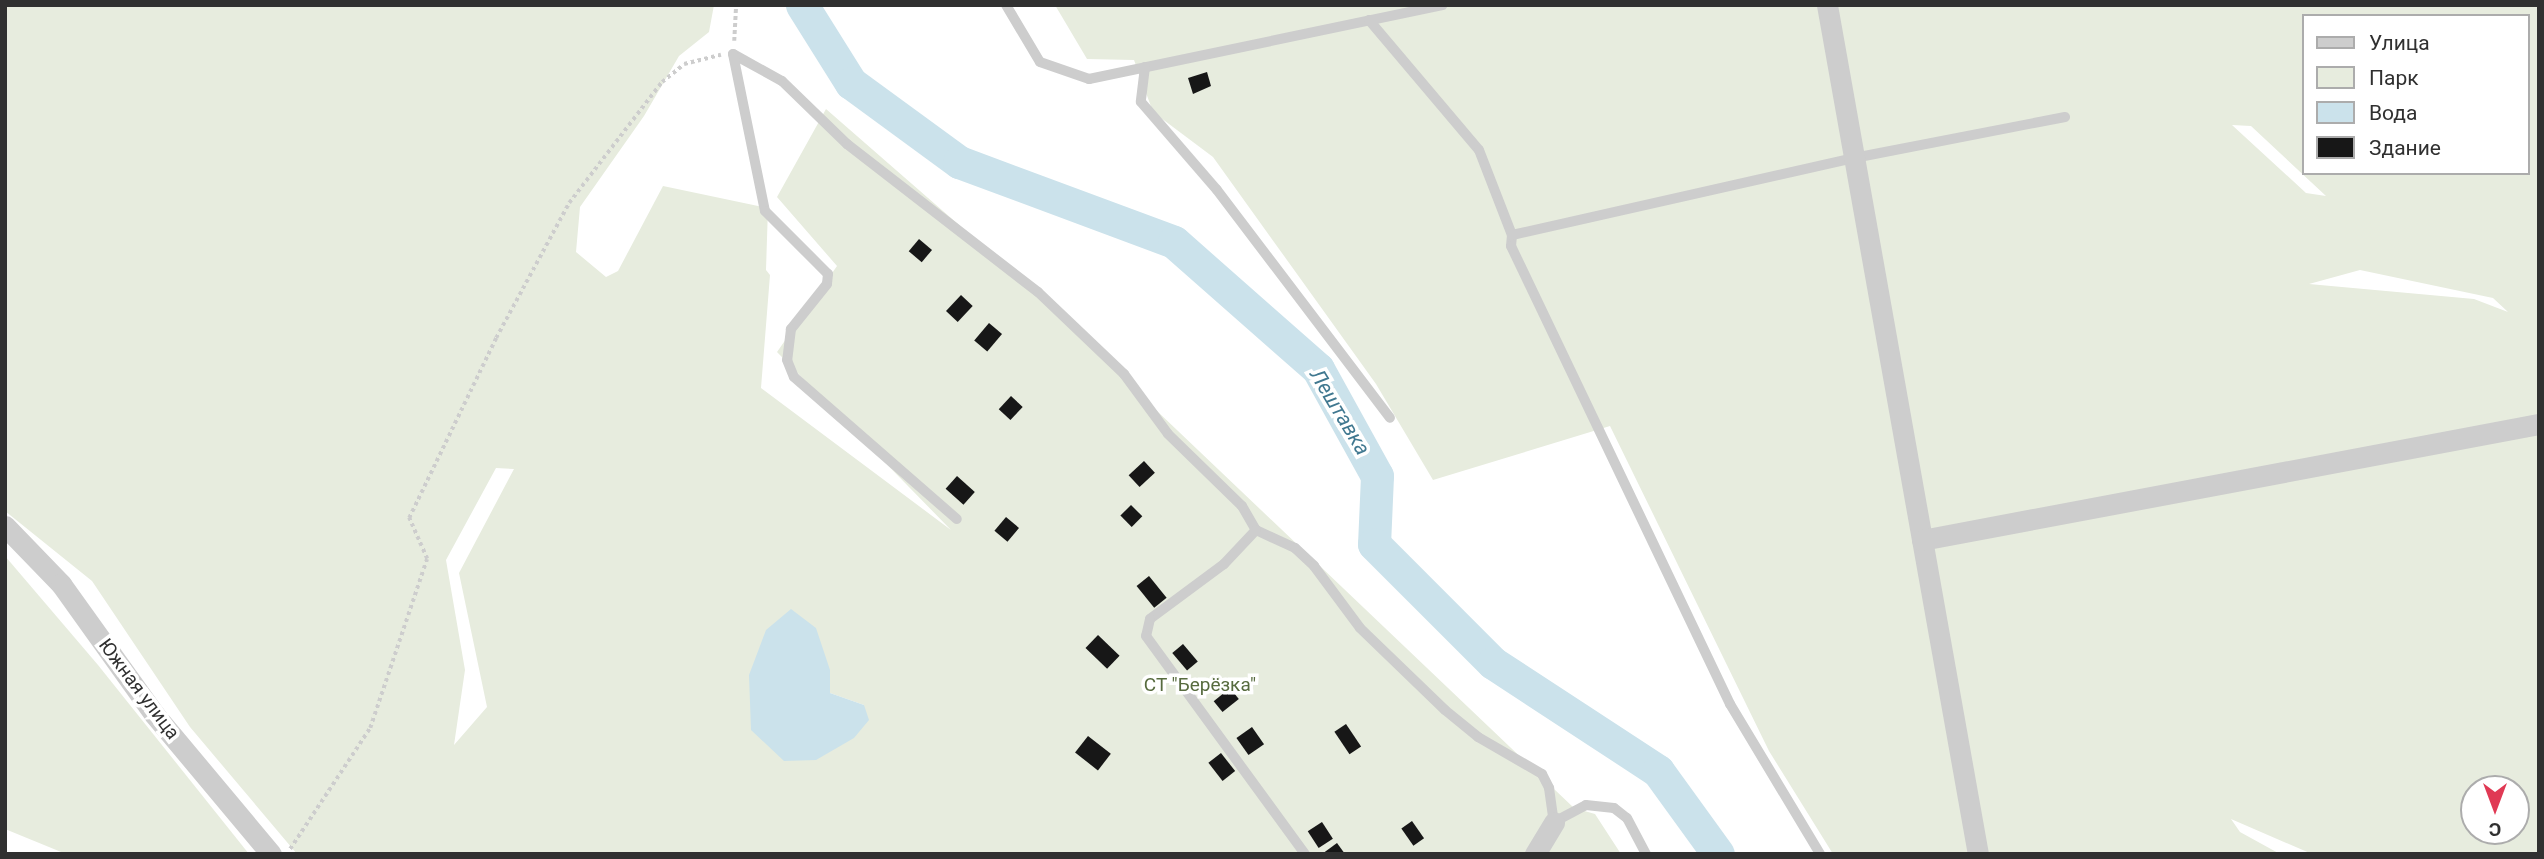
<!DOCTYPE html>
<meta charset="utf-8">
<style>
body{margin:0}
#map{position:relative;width:2544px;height:859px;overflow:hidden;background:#fff;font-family:Roboto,sans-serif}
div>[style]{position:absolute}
.green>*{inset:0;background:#e7ecde}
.water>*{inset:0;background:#cbe2eb}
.river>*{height:33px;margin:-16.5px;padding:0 16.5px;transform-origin:16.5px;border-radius:16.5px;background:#cbe2eb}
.building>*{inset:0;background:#171717;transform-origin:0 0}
.path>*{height:3.5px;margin-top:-1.75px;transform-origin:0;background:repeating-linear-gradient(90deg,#cdcdcd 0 3.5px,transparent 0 7px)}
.service>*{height:10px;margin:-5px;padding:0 5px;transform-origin:5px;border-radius:5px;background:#cdcdcd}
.minor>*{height:21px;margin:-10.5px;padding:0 10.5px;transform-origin:10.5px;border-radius:10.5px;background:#cdcdcd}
span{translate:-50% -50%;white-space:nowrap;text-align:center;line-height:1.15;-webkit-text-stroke:7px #fff;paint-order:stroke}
.park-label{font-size:19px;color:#576b3e}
.street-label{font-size:19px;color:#303030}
.water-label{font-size:21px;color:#407890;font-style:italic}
.frame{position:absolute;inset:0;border:7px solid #303030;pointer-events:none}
.legend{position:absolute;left:2302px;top:14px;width:228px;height:161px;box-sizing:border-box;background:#fff;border:2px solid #acacac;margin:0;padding:9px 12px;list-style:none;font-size:21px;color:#303030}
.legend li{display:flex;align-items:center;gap:14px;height:35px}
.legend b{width:35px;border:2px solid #acacac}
.north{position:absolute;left:2460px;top:775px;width:70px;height:70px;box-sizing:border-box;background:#fff;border:2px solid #acacac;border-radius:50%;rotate:180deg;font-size:19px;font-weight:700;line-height:28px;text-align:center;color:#303030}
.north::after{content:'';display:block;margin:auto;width:24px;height:32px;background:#e03954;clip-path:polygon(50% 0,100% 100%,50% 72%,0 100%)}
</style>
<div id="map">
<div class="green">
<i style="clip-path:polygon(evenodd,5px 5px,714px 5px,709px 32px,679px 56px,644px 116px,580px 207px,576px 252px,606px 277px,618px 271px,663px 186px,768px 208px,766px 270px,770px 275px,761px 388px,951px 530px,777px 352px,837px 266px,777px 197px,826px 109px,990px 252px,1574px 808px,1595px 814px,1621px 854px,297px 854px,190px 727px,92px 581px,5px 511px,5px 5px,496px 468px,514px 469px,459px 573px,487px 707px,454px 745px,465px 670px,446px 560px,496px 468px,5px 5px,830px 670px,830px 693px,864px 705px,751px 730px,830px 670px)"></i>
<i style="clip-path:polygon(evenodd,1055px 5px,2539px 5px,2539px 854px,2312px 854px,2231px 819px,2240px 832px,2280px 854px,1833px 854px,1769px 751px,1610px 426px,1433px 480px,1376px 384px,1213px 157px,1153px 112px,1134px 60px,1087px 59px,1055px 5px,2304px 16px,2528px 16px,2528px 173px,2304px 173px,2304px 16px,1055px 5px,2232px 125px,2251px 126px,2326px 196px,2306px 193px,2232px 125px,1055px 5px,2360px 270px,2493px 298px,2508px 312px,2474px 299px,2309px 284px,2360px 270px,1055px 5px,2474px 789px,2516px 789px,2516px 831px,2474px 831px,2474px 789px)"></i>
<i style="clip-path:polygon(5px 556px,98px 665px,249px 854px,66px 854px,5px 829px)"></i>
</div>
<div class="water">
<i style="clip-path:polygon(791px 609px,816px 628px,830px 670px,830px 693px,864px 705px,869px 720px,854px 738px,816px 760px,784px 761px,751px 730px,749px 675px,766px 630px)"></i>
</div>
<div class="river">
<i style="left:802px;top:5px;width:92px;rotate:57.9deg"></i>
<i style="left:851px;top:83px;width:134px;rotate:36.2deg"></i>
<i style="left:959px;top:162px;width:229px;rotate:20.4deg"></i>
<i style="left:1174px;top:242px;width:192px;rotate:41.4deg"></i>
<i style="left:1318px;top:369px;width:122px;rotate:61.1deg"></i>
<i style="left:1377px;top:476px;width:68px;rotate:92.5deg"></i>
<i style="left:1374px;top:544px;width:168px;rotate:45deg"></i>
<i style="left:1493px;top:663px;width:197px;rotate:33.2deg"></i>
<i style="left:1658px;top:771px;width:102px;rotate:54.1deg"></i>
</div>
<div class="building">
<i style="clip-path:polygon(1207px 72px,1211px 86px,1193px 94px,1188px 78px)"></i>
<i style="left:919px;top:239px;width:17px;height:16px;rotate:40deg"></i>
<i style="left:961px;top:295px;width:16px;height:22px;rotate:43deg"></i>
<i style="left:989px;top:323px;width:17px;height:23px;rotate:40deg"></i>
<i style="left:1011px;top:396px;width:16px;height:18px;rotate:43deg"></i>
<i style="left:1144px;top:461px;width:16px;height:21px;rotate:47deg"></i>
<i style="left:957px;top:476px;width:24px;height:17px;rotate:42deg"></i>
<i style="left:1131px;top:505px;width:16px;height:15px;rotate:45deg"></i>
<i style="left:1006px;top:517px;width:17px;height:18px;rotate:40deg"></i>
<i style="left:1149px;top:576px;width:28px;height:16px;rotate:51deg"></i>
<i style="left:1098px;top:635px;width:30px;height:18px;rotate:44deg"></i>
<i style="left:1183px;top:644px;width:23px;height:14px;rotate:50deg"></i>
<i style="left:1230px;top:688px;width:14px;height:21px;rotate:51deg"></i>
<i style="left:1346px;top:724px;width:27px;height:14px;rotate:56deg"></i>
<i style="left:1252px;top:727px;width:21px;height:19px;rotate:55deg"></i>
<i style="left:1088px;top:736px;width:29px;height:21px;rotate:38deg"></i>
<i style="left:1221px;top:753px;width:23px;height:16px;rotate:52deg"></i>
<i style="left:1412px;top:821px;width:21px;height:13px;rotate:55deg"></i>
<i style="left:1322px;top:822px;width:20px;height:17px;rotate:57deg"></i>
<i style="clip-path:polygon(1337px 843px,1345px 854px,1322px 854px)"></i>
</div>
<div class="path">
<i style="left:734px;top:41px;width:36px;rotate:-87deg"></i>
<i style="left:290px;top:849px;width:145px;rotate:-56.5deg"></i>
<i style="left:370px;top:728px;width:178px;rotate:-71.4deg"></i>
<i style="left:427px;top:559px;width:45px;rotate:-113.7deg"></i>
<i style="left:409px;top:518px;width:200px;rotate:-64.2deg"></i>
<i style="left:496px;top:338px;width:153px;rotate:-61.6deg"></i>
<i style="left:569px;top:203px;width:153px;rotate:-52.5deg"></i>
<i style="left:662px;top:82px;width:28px;rotate:-39deg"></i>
<i style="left:684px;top:64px;width:38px;rotate:-14deg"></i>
</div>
<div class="service">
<i style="left:1006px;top:5px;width:66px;rotate:59.2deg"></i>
<i style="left:1040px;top:62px;width:52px;rotate:19.1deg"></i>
<i style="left:1089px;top:79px;width:361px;rotate:-11.8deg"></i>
<i style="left:1369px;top:20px;width:170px;rotate:49.8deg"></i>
<i style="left:1479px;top:150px;width:91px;rotate:68.8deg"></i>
<i style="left:1512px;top:235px;width:11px;rotate:95deg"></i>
<i style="left:1511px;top:246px;width:508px;rotate:64.44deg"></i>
<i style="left:1730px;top:704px;width:175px;rotate:59deg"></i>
<i style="left:733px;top:54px;width:56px;rotate:28.9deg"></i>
<i style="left:782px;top:81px;width:91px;rotate:44.1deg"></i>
<i style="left:847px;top:144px;width:242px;rotate:37.8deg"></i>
<i style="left:1038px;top:292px;width:119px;rotate:43.6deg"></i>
<i style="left:1124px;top:374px;width:74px;rotate:53.7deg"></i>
<i style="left:1168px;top:434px;width:103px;rotate:44.2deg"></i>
<i style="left:1242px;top:506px;width:28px;rotate:60deg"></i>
<i style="left:1256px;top:530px;width:43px;rotate:24.8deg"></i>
<i style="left:1295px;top:548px;width:26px;rotate:43deg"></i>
<i style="left:1314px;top:566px;width:77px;rotate:53.4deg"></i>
<i style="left:1360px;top:628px;width:118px;rotate:44deg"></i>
<i style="left:1445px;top:710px;width:43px;rotate:39.3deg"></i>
<i style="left:1478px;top:737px;width:74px;rotate:30deg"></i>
<i style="left:1542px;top:774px;width:16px;rotate:63deg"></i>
<i style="left:1549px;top:788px;width:34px;rotate:82deg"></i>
<i style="left:1554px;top:822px;width:36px;rotate:-28deg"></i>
<i style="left:1586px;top:805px;width:28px;rotate:6deg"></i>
<i style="left:1614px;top:808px;width:16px;rotate:38deg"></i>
<i style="left:1627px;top:818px;width:41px;rotate:62.2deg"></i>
<i style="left:733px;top:54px;width:160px;rotate:78.5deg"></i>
<i style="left:765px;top:211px;width:89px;rotate:45deg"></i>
<i style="left:828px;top:274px;width:10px;rotate:96deg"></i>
<i style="left:827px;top:284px;width:58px;rotate:128.7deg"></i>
<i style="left:791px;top:329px;width:31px;rotate:97deg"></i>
<i style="left:787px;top:360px;width:18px;rotate:68deg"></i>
<i style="left:794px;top:377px;width:216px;rotate:41.1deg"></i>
<i style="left:1145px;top:67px;width:35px;rotate:97deg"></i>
<i style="left:1141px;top:102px;width:116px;rotate:49.2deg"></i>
<i style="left:1217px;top:190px;width:286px;rotate:52.8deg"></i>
<i style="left:1512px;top:235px;width:351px;rotate:-12.7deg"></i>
<i style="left:1854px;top:158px;width:215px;rotate:-11deg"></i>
<i style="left:1256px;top:530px;width:47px;rotate:133.3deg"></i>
<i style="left:1224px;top:564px;width:92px;rotate:143.4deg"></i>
<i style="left:1150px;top:619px;width:17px;rotate:103deg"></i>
<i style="left:1146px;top:636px;width:270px;rotate:53.9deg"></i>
</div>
<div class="minor">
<i style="left:1827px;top:5px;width:862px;rotate:79.92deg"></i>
<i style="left:5px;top:526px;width:81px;rotate:46deg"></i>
<i style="left:61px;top:584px;width:160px;rotate:54.4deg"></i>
<i style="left:154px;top:714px;width:182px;rotate:50.1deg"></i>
<i style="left:1922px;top:540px;width:628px;rotate:-10.65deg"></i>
<i style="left:1535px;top:854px;width:37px;rotate:-59deg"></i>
</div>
<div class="park-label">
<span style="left:1200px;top:685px">СТ "Берёзка"</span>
</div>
<div class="street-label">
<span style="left:139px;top:689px;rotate:53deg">Южная улица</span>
</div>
<div class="water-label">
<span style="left:1340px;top:412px;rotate:59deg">Лештавка</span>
</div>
<div class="frame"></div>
<ul class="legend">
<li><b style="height:9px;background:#cdcdcd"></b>Улица</li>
<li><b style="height:19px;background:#e7ecde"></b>Парк</li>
<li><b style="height:19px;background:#cbe2eb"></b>Вода</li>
<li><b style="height:19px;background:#171717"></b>Здание</li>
</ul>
<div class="north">С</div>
</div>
